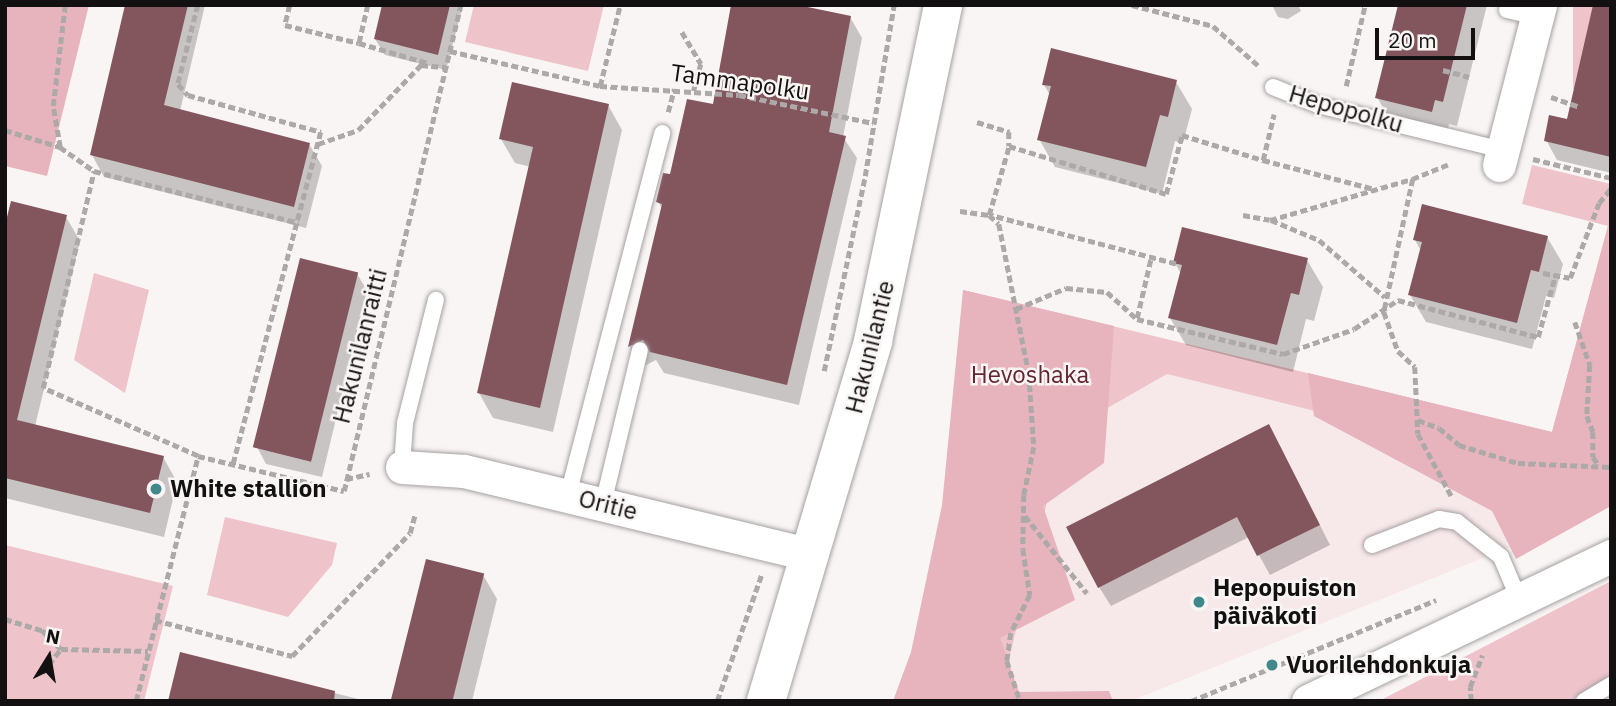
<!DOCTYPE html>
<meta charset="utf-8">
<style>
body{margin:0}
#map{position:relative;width:1616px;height:706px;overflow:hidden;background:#faf5f5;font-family:"IBM Plex Sans",sans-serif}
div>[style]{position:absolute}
.built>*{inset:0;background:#f7e8ea}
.green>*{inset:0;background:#eec3ca;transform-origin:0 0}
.forest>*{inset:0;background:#e7b3bc}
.shadow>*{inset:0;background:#0003}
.building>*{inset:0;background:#83565e;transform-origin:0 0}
.path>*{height:4.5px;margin-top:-2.25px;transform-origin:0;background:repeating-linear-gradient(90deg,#ada9a9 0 7px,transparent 0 10.5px)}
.roads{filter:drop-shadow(0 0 2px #a6a0a1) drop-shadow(0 0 2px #a6a0a1)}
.lane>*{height:16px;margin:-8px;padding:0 8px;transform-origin:8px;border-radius:8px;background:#fff}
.street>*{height:33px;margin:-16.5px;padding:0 16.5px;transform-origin:16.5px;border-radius:16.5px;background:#fff}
.secondary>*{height:38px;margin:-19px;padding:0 19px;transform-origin:19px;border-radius:19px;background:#fff}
.dots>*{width:19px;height:19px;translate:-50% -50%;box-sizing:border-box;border:4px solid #faf5f5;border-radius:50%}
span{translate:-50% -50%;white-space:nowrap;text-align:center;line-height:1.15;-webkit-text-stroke:5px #faf5f5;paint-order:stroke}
.street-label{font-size:24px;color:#121010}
.park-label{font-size:24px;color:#632534}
.poi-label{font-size:24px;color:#121010;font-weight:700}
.left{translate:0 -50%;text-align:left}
.frame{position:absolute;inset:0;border:7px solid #121010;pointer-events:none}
.north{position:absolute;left:14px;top:622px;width:70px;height:70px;-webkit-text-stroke:5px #faf5f5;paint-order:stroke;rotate:11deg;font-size:19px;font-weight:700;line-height:28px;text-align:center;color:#121010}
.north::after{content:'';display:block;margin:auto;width:24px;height:32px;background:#121010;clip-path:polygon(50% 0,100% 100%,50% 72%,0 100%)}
.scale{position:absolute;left:1375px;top:28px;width:100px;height:32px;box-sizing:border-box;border:4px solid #121010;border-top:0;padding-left:9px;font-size:21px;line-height:24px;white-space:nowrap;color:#121010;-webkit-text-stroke:5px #faf5f5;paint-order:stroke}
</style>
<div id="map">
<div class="built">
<i style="clip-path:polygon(1167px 374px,1562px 473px,1586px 516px,1131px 701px,1010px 701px,1002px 688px,1065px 433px)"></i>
</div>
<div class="green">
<i style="clip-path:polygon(474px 5px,604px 5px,588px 71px,465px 42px)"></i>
<i style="left:1573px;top:5px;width:20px;height:84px"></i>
<i style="clip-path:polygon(1532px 165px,1611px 184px,1611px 501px,1562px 473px,1167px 374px,1064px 433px,1002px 688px,906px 701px,941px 591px,960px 407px,963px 290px,1552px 432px,1608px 226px,1522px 204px)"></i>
<i style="clip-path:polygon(94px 273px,149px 290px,125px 393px,74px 360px)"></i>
<i style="clip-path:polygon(225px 517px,337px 543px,332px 565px,288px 617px,207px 595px)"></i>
<i style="clip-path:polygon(5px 545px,173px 586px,144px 701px,5px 701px)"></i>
<i style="clip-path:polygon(1611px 581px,1611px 676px,1571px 701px,1379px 701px)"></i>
</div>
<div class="forest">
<i style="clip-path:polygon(5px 5px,89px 5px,47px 176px,5px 166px)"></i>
<i style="clip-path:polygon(1608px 226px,1611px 506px,1516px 559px,1492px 511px,1314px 416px,1308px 373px,1552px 432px)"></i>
<i style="clip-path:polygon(963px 290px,1114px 326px,1104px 463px,1043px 506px,1075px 600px,1000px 638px,1019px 692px,1109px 691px,1113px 701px,893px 701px,911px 652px,942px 505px)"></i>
</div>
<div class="shadow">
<i style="clip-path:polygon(129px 5px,205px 5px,180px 111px,309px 144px,322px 166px,306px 228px,104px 177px,92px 155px)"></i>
<i style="clip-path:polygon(384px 5px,463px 5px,446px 70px,385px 55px,375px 39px)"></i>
<i style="clip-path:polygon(1272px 5px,1298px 5px,1301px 11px,1288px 19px,1278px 17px)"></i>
<i style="clip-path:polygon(1400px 5px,1487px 5px,1457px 126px,1449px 124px,1446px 136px,1391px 122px,1377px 97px)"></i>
<i style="clip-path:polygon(1611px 5px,1611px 173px,1557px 160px,1546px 140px,1568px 121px)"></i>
<i style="clip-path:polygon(850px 17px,862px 38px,843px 137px,857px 158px,799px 405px,664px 373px,656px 360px,642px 367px,630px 347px,663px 210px,658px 202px,671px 176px,714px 107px)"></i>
<i style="clip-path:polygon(1176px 82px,1192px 109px,1183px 143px,1175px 141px,1162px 194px,1055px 167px,1039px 139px,1050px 95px,1044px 85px)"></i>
<i style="clip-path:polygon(608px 105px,622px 130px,553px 432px,493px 418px,479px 393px,531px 167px,515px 163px,501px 139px)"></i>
<i style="clip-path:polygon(66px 217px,80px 241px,35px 426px,163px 457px,177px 482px,164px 537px,5px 498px,5px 232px)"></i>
<i style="clip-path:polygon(1547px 237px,1563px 264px,1554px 298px,1546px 296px,1532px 349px,1426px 322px,1410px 295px,1421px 251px,1415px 240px)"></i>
<i style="clip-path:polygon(1307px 260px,1323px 287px,1314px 321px,1306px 319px,1293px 372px,1186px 345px,1170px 318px,1181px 274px,1175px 263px)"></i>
<i style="clip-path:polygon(357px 274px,367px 290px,322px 477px,266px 464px,257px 447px)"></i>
<i style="clip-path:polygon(1280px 446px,1330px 545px,1270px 575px,1249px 537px,1111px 606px,1099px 587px)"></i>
<i style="clip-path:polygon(483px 575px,497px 599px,472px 701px,393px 701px)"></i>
<i style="clip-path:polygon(182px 654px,366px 701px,170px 701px)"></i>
</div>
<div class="building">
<i style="clip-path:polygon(125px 5px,188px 5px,164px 105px,310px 143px,294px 207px,90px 155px)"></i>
<i style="clip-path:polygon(382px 5px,450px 5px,438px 55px,374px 39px)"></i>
<i style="clip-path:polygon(731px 5px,798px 5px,851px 16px,829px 132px,846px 136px,787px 385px,650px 352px,643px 340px,628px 347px,662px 204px,656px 202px,663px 173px,670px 174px,687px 99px,713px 104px)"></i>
<i style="clip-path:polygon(1398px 5px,1467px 5px,1443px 102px,1435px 100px,1432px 112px,1375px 98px)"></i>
<i style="clip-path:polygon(1593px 5px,1611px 5px,1611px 157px,1544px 141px,1549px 115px,1567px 119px)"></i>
<i style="clip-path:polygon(1051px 48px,1177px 80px,1168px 117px,1160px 115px,1146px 167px,1037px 140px,1051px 86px,1042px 85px)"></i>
<i style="clip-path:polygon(512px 82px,609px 104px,540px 408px,477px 393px,533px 147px,499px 139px)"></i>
<i style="clip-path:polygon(11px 201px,67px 215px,17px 420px,164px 456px,150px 513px,5px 478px,5px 225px)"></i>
<i style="clip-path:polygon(1422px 204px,1548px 236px,1539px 272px,1531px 270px,1517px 323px,1408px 295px,1422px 242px,1413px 240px)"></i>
<i style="clip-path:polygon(1182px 227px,1308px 258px,1299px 295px,1291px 293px,1277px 345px,1168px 318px,1182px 265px,1173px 263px)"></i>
<i style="left:300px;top:258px;width:60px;height:195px;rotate:14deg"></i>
<i style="clip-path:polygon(1269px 424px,1320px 525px,1257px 556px,1237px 517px,1098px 588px,1066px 527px)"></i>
<i style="left:426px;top:559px;width:60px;height:146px;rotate:14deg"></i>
<i style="clip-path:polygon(180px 652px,335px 691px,334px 701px,168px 701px)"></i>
</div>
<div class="path">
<i style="left:198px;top:5px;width:81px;rotate:104.2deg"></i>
<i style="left:178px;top:84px;width:15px;rotate:48deg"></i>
<i style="left:188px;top:95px;width:138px;rotate:15.5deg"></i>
<i style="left:321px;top:132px;width:344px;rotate:104.8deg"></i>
<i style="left:290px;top:5px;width:21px;rotate:104deg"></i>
<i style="left:285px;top:25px;width:76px;rotate:13.7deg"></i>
<i style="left:368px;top:5px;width:39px;rotate:103deg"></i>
<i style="left:359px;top:43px;width:72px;rotate:16.2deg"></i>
<i style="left:1132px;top:5px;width:84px;rotate:14.5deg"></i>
<i style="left:1213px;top:26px;width:62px;rotate:41.1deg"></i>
<i style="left:682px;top:32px;width:37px;rotate:59deg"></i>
<i style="left:701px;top:64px;width:28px;rotate:105deg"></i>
<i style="left:450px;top:51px;width:154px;rotate:13.1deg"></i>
<i style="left:600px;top:86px;width:83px;rotate:-76.1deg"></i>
<i style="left:1443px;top:70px;width:27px;rotate:15deg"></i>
<i style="left:600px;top:86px;width:139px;rotate:3.7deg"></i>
<i style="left:739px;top:95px;width:137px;rotate:11.8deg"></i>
<i style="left:1346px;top:86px;width:83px;rotate:-76.8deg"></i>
<i style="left:1551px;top:97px;width:31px;rotate:19deg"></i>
<i style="left:668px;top:112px;width:24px;rotate:-75deg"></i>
<i style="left:977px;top:122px;width:34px;rotate:17deg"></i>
<i style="left:1009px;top:132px;width:14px;rotate:90deg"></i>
<i style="left:5px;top:130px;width:58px;rotate:17.2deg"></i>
<i style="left:60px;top:147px;width:42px;rotate:35.2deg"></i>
<i style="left:318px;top:144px;width:42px;rotate:-19.3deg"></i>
<i style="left:358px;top:130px;width:91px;rotate:-45.9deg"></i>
<i style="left:421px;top:65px;width:25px;rotate:5deg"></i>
<i style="left:60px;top:147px;width:42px;rotate:-99.7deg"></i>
<i style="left:53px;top:106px;width:102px;rotate:-83.2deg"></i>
<i style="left:1533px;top:159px;width:80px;rotate:13.7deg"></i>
<i style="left:1263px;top:160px;width:115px;rotate:14.6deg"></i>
<i style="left:1448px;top:165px;width:38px;rotate:158deg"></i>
<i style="left:1413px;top:179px;width:136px;rotate:102.3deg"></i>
<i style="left:1384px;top:312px;width:41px;rotate:70.3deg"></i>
<i style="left:1398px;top:351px;width:23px;rotate:43deg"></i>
<i style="left:1415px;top:367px;width:67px;rotate:87.4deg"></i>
<i style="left:1418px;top:434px;width:72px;rotate:61.6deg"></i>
<i style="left:960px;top:211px;width:29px;rotate:8deg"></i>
<i style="left:989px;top:215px;width:13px;rotate:42deg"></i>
<i style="left:999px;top:224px;width:153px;rotate:78.7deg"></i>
<i style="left:1029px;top:374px;width:73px;rotate:86.1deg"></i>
<i style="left:1034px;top:447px;width:49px;rotate:101.8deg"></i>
<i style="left:1024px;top:495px;width:54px;rotate:91.1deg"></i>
<i style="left:1023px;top:549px;width:47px;rotate:81.3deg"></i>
<i style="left:1030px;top:595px;width:42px;rotate:116.6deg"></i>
<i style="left:1011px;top:633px;width:28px;rotate:98deg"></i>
<i style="left:1007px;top:661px;width:42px;rotate:72deg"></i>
<i style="left:1243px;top:215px;width:27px;rotate:10deg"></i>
<i style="left:1270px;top:220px;width:148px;rotate:-16.1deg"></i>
<i style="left:1271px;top:220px;width:52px;rotate:22.6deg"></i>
<i style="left:1319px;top:240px;width:87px;rotate:40.8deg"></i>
<i style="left:1176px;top:264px;width:193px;rotate:-165.3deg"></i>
<i style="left:989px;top:215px;width:72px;rotate:-73.8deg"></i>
<i style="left:1009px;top:146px;width:164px;rotate:17deg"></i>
<i style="left:1166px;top:194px;width:61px;rotate:-74.8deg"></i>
<i style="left:1182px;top:135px;width:85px;rotate:17.2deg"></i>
<i style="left:1263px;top:160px;width:47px;rotate:-76.6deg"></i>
<i style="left:1543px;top:273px;width:27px;rotate:10deg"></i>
<i style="left:1570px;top:278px;width:80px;rotate:-68.9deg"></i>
<i style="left:1599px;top:203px;width:19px;rotate:-51deg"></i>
<i style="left:1016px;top:309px;width:54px;rotate:-22.8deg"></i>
<i style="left:1066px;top:288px;width:41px;rotate:5.6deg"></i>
<i style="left:1107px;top:292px;width:40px;rotate:42deg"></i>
<i style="left:1137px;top:319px;width:150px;rotate:13.5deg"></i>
<i style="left:1283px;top:354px;width:75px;rotate:-19.4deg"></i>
<i style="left:1354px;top:329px;width:53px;rotate:-33.4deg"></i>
<i style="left:1398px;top:300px;width:145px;rotate:14.8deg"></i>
<i style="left:1538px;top:337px;width:63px;rotate:-74.4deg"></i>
<i style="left:1137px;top:318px;width:62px;rotate:-76.9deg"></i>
<i style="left:1575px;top:322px;width:46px;rotate:70.8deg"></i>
<i style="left:1590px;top:365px;width:51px;rotate:93.4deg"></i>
<i style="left:1587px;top:416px;width:17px;rotate:69deg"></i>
<i style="left:1593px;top:432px;width:25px;rotate:90deg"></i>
<i style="left:1593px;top:457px;width:10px;rotate:53deg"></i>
<i style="left:824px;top:371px;width:199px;rotate:-78.1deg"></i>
<i style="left:865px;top:176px;width:173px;rotate:-80.4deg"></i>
<i style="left:1418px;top:420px;width:22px;rotate:21deg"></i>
<i style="left:1439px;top:428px;width:26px;rotate:40deg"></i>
<i style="left:1459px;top:445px;width:62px;rotate:17deg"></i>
<i style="left:1518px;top:463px;width:93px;rotate:2.5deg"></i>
<i style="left:198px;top:456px;width:169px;rotate:-156.3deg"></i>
<i style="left:43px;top:388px;width:223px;rotate:-76.8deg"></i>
<i style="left:94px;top:171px;width:211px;rotate:14.2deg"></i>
<i style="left:346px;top:479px;width:24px;rotate:-12deg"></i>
<i style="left:1025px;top:516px;width:99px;rotate:51.2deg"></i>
<i style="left:5px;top:619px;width:39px;rotate:17deg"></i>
<i style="left:42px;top:630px;width:27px;rotate:45deg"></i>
<i style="left:61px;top:649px;width:87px;rotate:1.3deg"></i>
<i style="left:155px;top:620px;width:142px;rotate:14.7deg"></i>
<i style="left:292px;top:656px;width:170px;rotate:-46.2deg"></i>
<i style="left:410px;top:533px;width:20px;rotate:-75deg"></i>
<i style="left:42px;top:673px;width:31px;rotate:-52deg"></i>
<i style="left:136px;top:701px;width:253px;rotate:-75.8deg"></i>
<i style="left:198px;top:456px;width:150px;rotate:13.5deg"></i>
<i style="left:344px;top:491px;width:500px;rotate:-76.5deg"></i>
<i style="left:717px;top:701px;width:133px;rotate:-70.6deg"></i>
<i style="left:1191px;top:701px;width:265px;rotate:-22.4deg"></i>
<i style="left:1471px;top:701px;width:14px;rotate:-94deg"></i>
<i style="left:1470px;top:687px;width:34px;rotate:-69deg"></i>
</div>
<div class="roads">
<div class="lane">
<i style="left:1507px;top:10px;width:31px;rotate:13deg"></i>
<i style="left:1273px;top:87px;width:48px;rotate:21.8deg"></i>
<i style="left:1318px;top:105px;width:190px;rotate:13.7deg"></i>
<i style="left:402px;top:467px;width:44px;rotate:-86.1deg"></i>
<i style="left:405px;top:423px;width:127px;rotate:-75.9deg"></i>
<i style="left:568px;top:495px;width:374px;rotate:-75.4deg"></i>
<i style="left:603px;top:504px;width:158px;rotate:-76.5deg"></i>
<i style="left:1372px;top:545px;width:72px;rotate:-21.2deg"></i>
<i style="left:1439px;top:519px;width:18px;rotate:9deg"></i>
<i style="left:1457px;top:522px;width:56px;rotate:38.5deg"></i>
<i style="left:1501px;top:557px;width:49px;rotate:67.1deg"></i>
<i style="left:1584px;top:701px;width:31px;rotate:-31deg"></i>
</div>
<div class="street">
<i style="left:1499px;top:165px;width:165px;rotate:-75.6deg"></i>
<i style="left:402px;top:467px;width:62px;rotate:3.7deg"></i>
<i style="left:464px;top:471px;width:357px;rotate:13.6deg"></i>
<i style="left:1308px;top:701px;width:336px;rotate:-25.6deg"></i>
</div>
<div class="secondary">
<i style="left:766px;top:701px;width:376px;rotate:-73.4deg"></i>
<i style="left:873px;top:341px;width:343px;rotate:-78.2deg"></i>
</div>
</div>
<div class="dots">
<i style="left:156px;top:489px;background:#40888a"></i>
<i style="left:1199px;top:602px;background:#40888a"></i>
<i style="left:1272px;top:665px;background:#40888a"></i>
</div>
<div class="street-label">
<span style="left:740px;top:82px;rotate:8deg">Tammapolku</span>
<span style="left:1346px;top:109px;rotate:16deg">Hepopolku</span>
<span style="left:360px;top:346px;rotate:-76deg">Hakunilanraitti</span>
<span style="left:870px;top:347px;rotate:-76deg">Hakunilantie</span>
<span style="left:608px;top:505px;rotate:14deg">Oritie</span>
</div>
<div class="park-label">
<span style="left:1030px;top:375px">Hevoshaka</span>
</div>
<div class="poi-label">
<span class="left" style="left:170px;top:489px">White stallion</span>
<span class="left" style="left:1213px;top:602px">Hepopuiston<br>päiväkoti</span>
<span class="left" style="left:1286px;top:665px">Vuorilehdonkuja</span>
</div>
<div class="frame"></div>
<div class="north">N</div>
<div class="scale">20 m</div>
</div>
